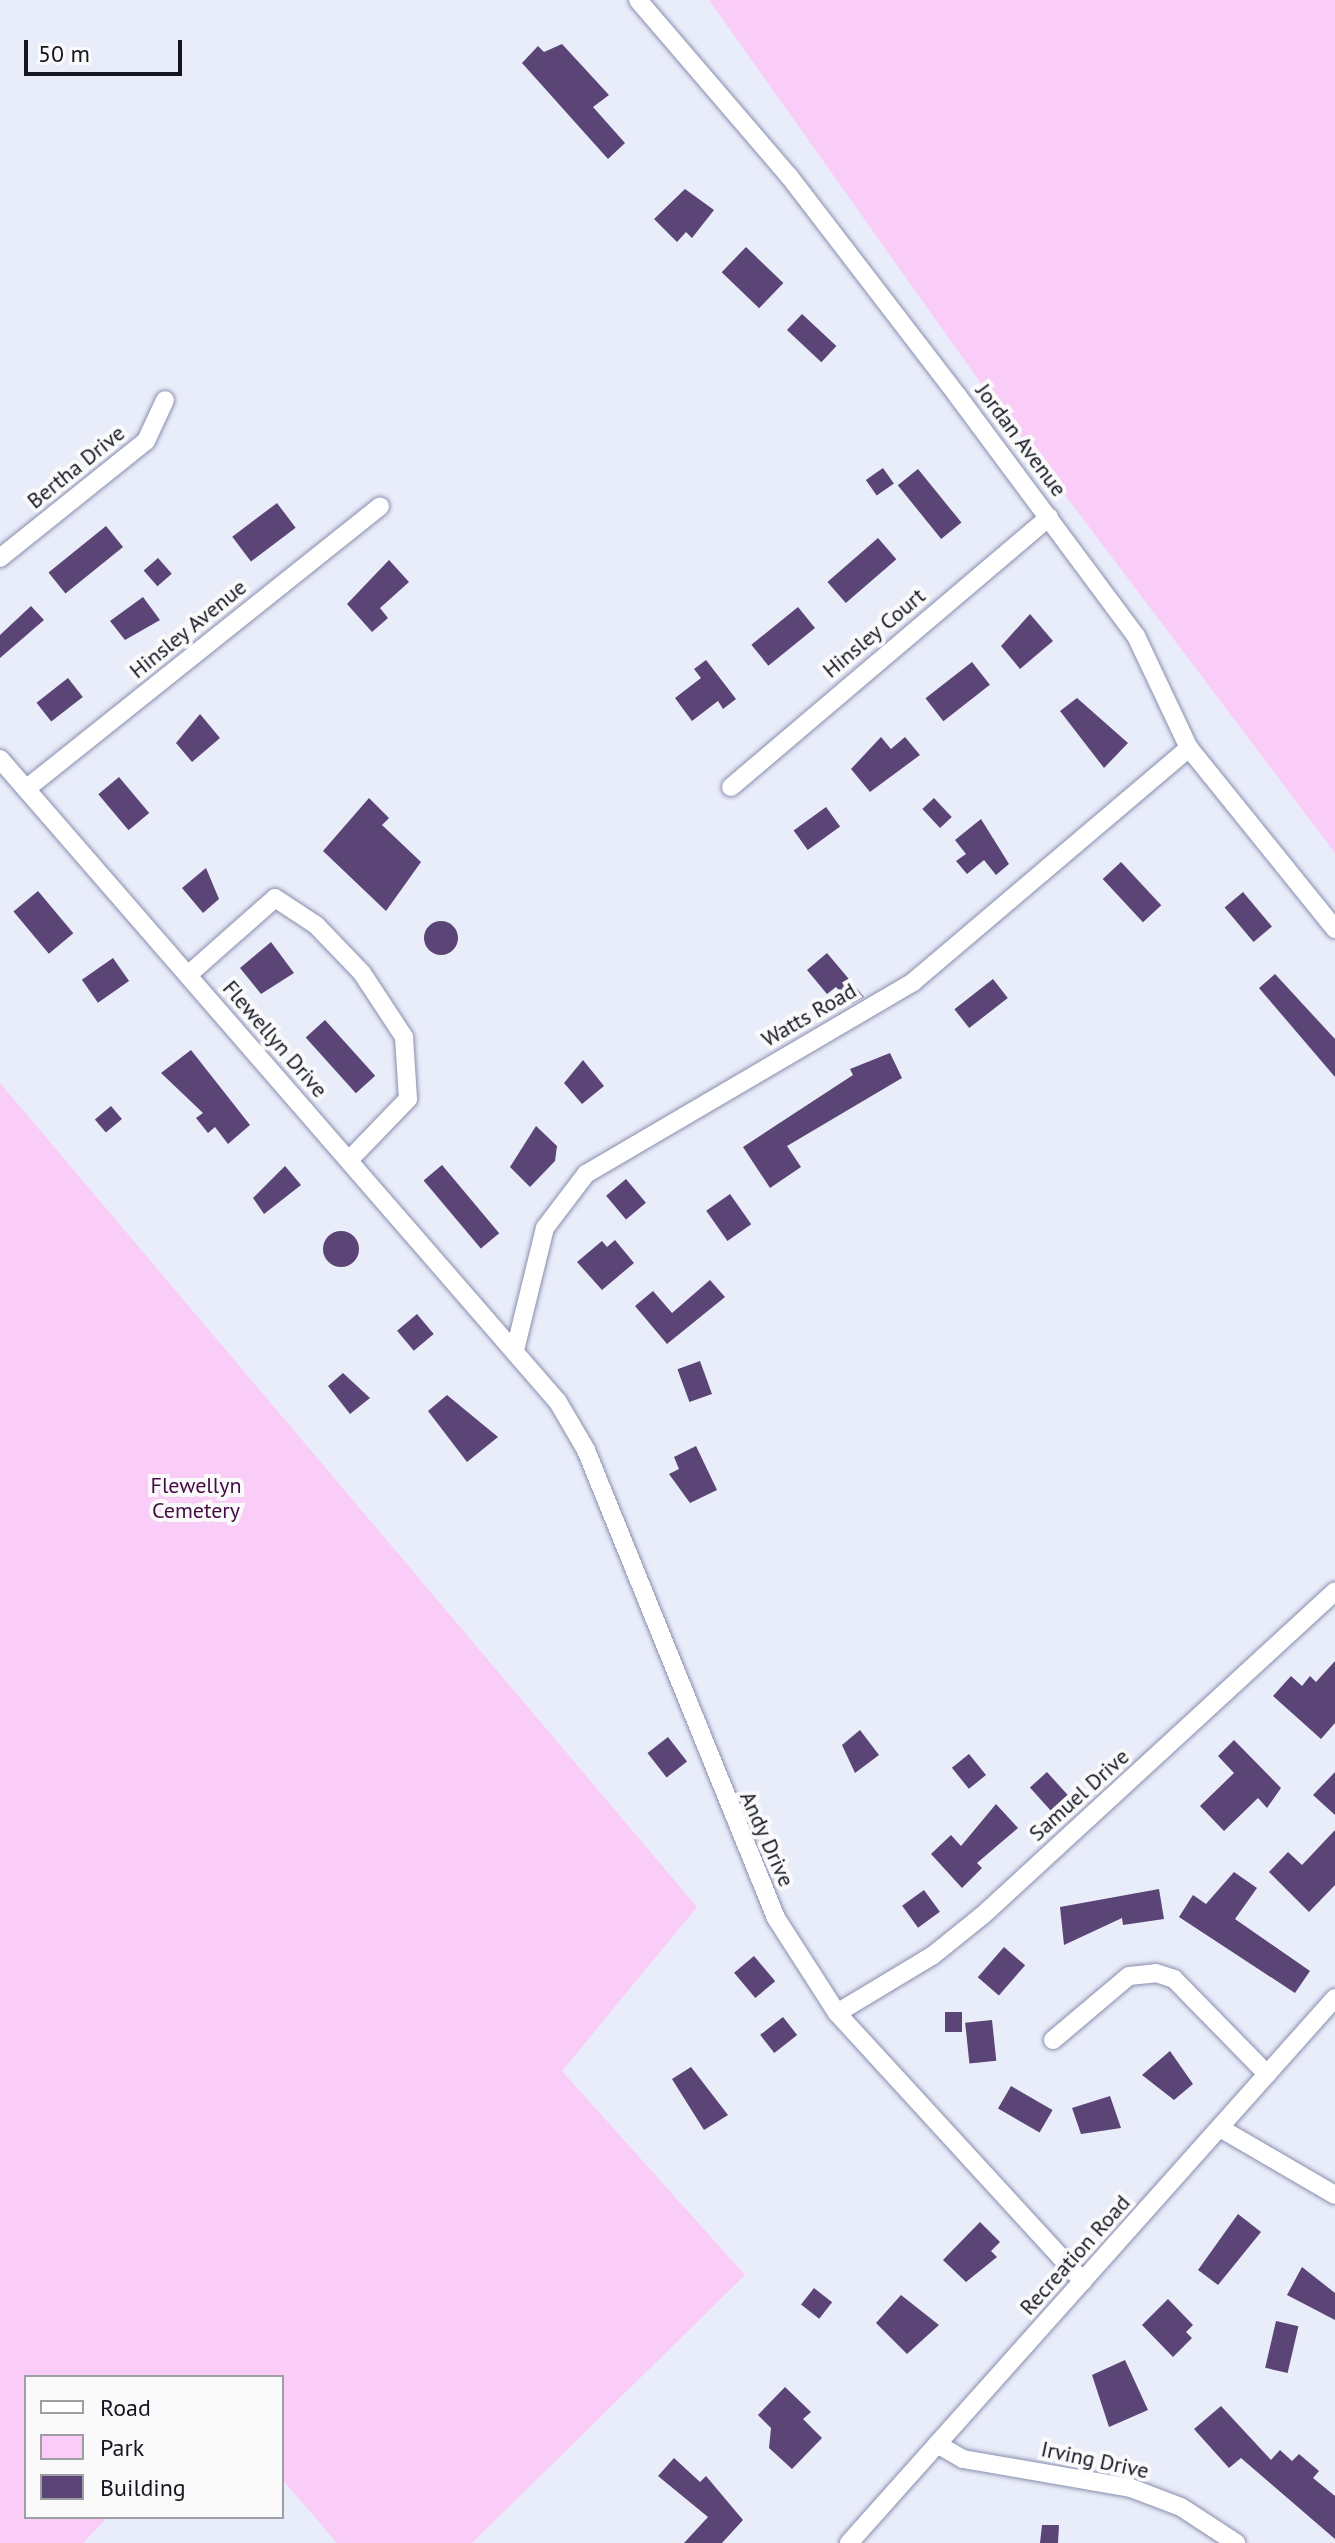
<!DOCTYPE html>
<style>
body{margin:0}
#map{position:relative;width:1335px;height:2543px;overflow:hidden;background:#e9ecf9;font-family:"PT Sans",sans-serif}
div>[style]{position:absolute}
.green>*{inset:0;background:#f9cdf7}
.building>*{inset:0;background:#5a4576;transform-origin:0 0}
.round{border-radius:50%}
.roads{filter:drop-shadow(0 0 2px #898ead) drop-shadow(0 0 2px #898ead)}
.minor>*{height:18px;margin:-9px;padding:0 9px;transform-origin:9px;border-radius:9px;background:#fff}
span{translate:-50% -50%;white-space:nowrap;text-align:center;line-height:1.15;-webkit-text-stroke:8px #fafafa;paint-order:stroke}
.street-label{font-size:22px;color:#151622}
.park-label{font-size:22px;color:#440b45}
.legend{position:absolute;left:24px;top:2375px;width:260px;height:144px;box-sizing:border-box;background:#fafafa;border:2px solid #9e9fa4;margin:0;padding:10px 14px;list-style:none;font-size:24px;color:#151622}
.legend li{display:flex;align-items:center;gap:16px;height:40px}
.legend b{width:40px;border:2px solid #9e9fa4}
.scale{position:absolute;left:24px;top:40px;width:158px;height:36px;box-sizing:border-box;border:4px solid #151622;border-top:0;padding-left:10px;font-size:24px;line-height:28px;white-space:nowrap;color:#151622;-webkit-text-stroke:6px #fafafa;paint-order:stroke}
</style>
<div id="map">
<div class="green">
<i style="clip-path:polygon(709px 0,1335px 0,1335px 853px,982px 385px)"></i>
<i style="clip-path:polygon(0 1083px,697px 1907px,562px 2071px,745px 2275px,472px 2543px,337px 2543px,282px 2479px,282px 2377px,26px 2377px,26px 2517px,108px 2517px,83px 2543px,0 2543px)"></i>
</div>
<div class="building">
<i style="clip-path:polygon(562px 44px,609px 95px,593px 107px,625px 143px,608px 159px,522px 63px,538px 46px,544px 52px)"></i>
<i style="clip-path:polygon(685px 189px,714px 210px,692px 238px,686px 232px,677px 242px,654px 219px)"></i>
<i style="left:746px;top:247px;width:52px;height:35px;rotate:44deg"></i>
<i style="left:802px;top:314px;width:47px;height:22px;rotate:43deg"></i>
<i style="left:883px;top:468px;width:19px;height:21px;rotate:55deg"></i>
<i style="left:918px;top:469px;width:69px;height:26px;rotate:51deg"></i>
<i style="left:277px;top:503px;width:31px;height:56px;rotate:53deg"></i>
<i style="left:106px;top:526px;width:27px;height:74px;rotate:51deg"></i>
<i style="left:878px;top:538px;width:28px;height:67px;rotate:49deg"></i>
<i style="left:158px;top:558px;width:21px;height:19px;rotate:49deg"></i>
<i style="clip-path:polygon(389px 560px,409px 582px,380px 608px,388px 618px,372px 632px,347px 604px)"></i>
<i style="clip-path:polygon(143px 597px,160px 620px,125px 640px,110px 621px)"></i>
<i style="clip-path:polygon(31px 606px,44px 620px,0 658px,0 635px)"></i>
<i style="left:798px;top:607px;width:27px;height:60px;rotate:51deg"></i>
<i style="clip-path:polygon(1030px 614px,1053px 641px,1020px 669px,1001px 646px)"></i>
<i style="clip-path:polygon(706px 660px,736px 699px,723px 709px,718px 701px,692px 721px,675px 698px,701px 678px,694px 669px)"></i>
<i style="left:972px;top:662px;width:29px;height:59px;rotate:52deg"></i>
<i style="left:68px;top:678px;width:24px;height:40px;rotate:52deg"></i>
<i style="clip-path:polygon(1077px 698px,1128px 743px,1104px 768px,1060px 711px)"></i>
<i style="clip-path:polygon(200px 714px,220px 738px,192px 762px,176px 743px)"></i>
<i style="clip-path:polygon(881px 737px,891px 749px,905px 737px,920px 755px,870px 792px,851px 769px)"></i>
<i style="left:119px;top:777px;width:47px;height:27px;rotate:50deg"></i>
<i style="clip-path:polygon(369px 798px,389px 818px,382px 825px,421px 862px,386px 911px,323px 851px)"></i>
<i style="left:934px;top:798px;width:26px;height:16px;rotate:47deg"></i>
<i style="left:826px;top:807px;width:24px;height:40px;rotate:54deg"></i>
<i style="clip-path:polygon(981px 819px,1009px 864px,996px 875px,984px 860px,967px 874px,956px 861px,966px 854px,955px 840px)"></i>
<i style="left:1121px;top:862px;width:59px;height:25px;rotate:47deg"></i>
<i style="clip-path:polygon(206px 868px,219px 899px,203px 913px,182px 888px)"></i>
<i style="left:38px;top:891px;width:55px;height:32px;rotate:50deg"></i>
<i style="left:1243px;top:892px;width:45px;height:24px;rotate:50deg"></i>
<i class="round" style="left:424px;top:921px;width:34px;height:34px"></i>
<i style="clip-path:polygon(271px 942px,294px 973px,261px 994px,240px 968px)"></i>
<i style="clip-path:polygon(827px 953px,864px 997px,851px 1004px,836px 987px,827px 994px,807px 970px)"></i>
<i style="left:113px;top:958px;width:28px;height:38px;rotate:55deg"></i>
<i style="clip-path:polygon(1275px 974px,1335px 1039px,1335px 1077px,1259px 988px)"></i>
<i style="left:993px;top:979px;width:24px;height:49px;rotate:52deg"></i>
<i style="left:325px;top:1020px;width:75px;height:26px;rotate:48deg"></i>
<i style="clip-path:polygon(191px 1050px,250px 1125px,228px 1144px,215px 1127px,208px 1133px,196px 1118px,203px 1113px,161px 1073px)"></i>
<i style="clip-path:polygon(890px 1053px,902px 1078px,787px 1146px,801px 1167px,770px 1188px,743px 1147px,853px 1075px,850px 1069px)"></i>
<i style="clip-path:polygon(583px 1060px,604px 1086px,582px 1104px,564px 1083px)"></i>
<i style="left:111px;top:1106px;width:17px;height:21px;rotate:50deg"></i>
<i style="clip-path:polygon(536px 1126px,557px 1146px,555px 1161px,530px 1187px,510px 1167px)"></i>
<i style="left:442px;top:1165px;width:89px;height:24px;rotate:50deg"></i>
<i style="clip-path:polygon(285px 1166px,301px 1185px,264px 1214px,253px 1198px)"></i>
<i style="left:626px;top:1179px;width:31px;height:26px;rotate:50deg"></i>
<i style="left:730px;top:1194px;width:37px;height:29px;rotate:55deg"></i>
<i class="round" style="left:323px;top:1231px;width:36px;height:36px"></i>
<i style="clip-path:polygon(615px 1240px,634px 1263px,602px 1290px,577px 1262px,602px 1241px,607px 1247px)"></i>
<i style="clip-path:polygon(710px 1280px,725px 1297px,667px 1344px,635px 1306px,653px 1291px,672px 1313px)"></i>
<i style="left:417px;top:1314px;width:26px;height:26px;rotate:50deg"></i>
<i style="left:700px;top:1361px;width:35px;height:24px;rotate:70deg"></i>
<i style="clip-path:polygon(343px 1373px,370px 1398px,350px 1414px,328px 1386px)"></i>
<i style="clip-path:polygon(447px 1395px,498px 1437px,467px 1462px,428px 1411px)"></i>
<i style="clip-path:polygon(696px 1446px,717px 1490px,690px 1503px,669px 1474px,679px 1469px,674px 1457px)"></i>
<i style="clip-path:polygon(1335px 1661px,1335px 1723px,1321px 1739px,1273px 1696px,1291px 1676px,1302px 1686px,1310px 1676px,1316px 1682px)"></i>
<i style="clip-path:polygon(860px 1730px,879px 1755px,855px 1773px,842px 1745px)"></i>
<i style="left:668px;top:1737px;width:31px;height:26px;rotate:52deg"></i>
<i style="clip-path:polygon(1234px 1740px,1281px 1788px,1267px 1808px,1258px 1798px,1224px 1831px,1200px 1806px,1234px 1773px,1218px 1756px)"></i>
<i style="left:969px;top:1754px;width:27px;height:22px;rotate:51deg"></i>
<i style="left:1047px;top:1772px;width:31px;height:23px;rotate:48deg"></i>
<i style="clip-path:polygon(1335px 1772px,1335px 1815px,1313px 1795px)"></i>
<i style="clip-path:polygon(996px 1804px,1018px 1828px,977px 1863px,982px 1868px,962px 1888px,931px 1854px,951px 1835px,961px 1846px)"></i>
<i style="clip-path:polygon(1335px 1830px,1335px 1885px,1309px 1912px,1269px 1872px,1288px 1852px,1302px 1865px)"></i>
<i style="clip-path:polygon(1234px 1872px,1257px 1888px,1235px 1919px,1310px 1971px,1295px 1993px,1179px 1917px,1193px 1895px,1206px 1904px)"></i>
<i style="clip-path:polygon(1159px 1889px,1164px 1919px,1123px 1925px,1122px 1918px,1064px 1945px,1060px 1907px)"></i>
<i style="left:924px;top:1890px;width:27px;height:27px;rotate:54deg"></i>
<i style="left:1004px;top:1947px;width:28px;height:40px;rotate:41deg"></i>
<i style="left:754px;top:1956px;width:33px;height:26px;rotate:50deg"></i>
<i style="left:945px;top:2012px;width:17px;height:20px"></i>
<i style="left:783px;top:2017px;width:23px;height:29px;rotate:52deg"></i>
<i style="left:992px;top:2020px;width:41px;height:27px;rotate:84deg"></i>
<i style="clip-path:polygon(1170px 2051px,1193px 2084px,1174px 2100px,1142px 2075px)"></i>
<i style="clip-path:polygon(691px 2067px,728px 2115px,704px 2130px,672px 2079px)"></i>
<i style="left:1011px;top:2086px;width:48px;height:26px;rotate:30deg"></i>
<i style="clip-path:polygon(1110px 2096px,1121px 2128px,1081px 2134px,1072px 2108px)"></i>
<i style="clip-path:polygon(1238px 2214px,1261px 2232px,1218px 2285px,1198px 2270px)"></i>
<i style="clip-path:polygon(980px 2222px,1000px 2242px,991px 2251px,997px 2257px,966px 2282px,943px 2260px)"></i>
<i style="clip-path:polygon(1302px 2267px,1335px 2293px,1335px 2320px,1287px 2295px)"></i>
<i style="left:814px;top:2288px;width:23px;height:21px;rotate:38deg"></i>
<i style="clip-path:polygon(901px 2295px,939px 2325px,907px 2354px,876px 2323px)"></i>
<i style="clip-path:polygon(1168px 2299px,1193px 2325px,1186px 2332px,1192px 2338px,1173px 2357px,1142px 2325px)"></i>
<i style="left:1276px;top:2321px;width:23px;height:48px;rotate:13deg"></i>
<i style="clip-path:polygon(1125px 2360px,1148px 2410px,1109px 2427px,1092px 2375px)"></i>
<i style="clip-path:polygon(785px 2387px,811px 2412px,803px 2419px,822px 2438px,792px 2469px,769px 2448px,771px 2428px,758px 2415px)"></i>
<i style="clip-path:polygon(1221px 2406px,1271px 2460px,1280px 2450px,1292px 2461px,1299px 2454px,1319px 2471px,1313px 2478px,1335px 2496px,1335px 2539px,1241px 2458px,1229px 2468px,1194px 2429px)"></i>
<i style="clip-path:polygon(674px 2458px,700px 2482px,706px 2476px,743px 2520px,722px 2543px,684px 2543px,708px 2517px,658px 2476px)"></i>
<i style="clip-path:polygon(1042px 2525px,1059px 2525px,1058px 2543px,1040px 2543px)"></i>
</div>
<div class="roads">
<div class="minor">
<i style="left:638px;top:0;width:232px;rotate:49.4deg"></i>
<i style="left:789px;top:176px;width:276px;rotate:52.5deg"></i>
<i style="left:957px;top:395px;width:300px;rotate:53.4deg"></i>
<i style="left:1136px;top:636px;width:124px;rotate:64.7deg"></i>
<i style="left:1189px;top:748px;width:233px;rotate:51.1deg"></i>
<i style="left:0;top:558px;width:187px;rotate:-38.7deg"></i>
<i style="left:146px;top:441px;width:45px;rotate:-65.1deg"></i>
<i style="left:0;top:759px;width:851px;rotate:49.05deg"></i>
<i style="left:558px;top:1402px;width:56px;rotate:59.7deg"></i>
<i style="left:586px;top:1450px;width:505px;rotate:67.9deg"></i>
<i style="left:776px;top:1918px;width:113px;rotate:57.3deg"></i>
<i style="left:837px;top:2013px;width:364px;rotate:47.5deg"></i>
<i style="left:731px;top:787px;width:417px;rotate:-40.3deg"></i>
<i style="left:26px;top:789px;width:453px;rotate:-38.6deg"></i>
<i style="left:188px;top:975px;width:116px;rotate:-41.5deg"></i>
<i style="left:275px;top:898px;width:49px;rotate:33.4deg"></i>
<i style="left:316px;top:925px;width:66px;rotate:46.2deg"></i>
<i style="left:362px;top:973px;width:77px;rotate:56.7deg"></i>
<i style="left:404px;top:1037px;width:62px;rotate:86.3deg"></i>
<i style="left:408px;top:1099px;width:85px;rotate:134deg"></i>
<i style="left:515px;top:1350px;width:126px;rotate:-76.2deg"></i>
<i style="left:545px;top:1228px;width:68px;rotate:-52.8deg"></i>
<i style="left:586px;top:1174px;width:379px;rotate:-30.4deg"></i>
<i style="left:913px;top:982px;width:362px;rotate:-40.3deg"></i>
<i style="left:837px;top:2013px;width:111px;rotate:-31deg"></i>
<i style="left:932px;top:1956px;width:65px;rotate:-38.8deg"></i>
<i style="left:983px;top:1915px;width:478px;rotate:-42.6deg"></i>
<i style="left:1053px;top:2040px;width:99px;rotate:-40.1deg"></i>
<i style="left:1129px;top:1976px;width:27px;rotate:-6deg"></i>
<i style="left:1156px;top:1973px;width:19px;rotate:18deg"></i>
<i style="left:1174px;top:1979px;width:133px;rotate:45.6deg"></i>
<i style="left:1220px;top:2128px;width:133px;rotate:30.2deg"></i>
<i style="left:937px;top:2444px;width:30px;rotate:30deg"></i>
<i style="left:963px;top:2459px;width:170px;rotate:9.8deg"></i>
<i style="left:1131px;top:2488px;width:53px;rotate:20.8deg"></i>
<i style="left:1181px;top:2507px;width:66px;rotate:33.2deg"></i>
<i style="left:849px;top:2543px;width:730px;rotate:-48.28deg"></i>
</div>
</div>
<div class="street-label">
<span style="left:1021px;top:440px;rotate:53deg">Jordan Avenue</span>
<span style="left:76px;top:467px;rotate:-39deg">Bertha Drive</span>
<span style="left:188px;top:629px;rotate:-39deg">Hinsley Avenue</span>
<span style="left:874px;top:633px;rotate:-40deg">Hinsley Court</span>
<span style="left:809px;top:1015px;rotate:-30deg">Watts Road</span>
<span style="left:275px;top:1039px;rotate:49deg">Flewellyn Drive</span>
<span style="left:1079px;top:1795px;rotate:-42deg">Samuel Drive</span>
<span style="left:767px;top:1839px;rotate:66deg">Andy Drive</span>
<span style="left:1075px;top:2255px;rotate:-48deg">Recreation Road</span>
<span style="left:1095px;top:2460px;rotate:12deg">Irving Drive</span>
</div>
<div class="park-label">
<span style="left:196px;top:1498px">Flewellyn<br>Cemetery</span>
</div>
<ul class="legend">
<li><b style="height:10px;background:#fff"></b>Road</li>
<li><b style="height:22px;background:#f9cdf7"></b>Park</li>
<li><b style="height:22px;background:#5a4576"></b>Building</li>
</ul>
<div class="scale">50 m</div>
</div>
